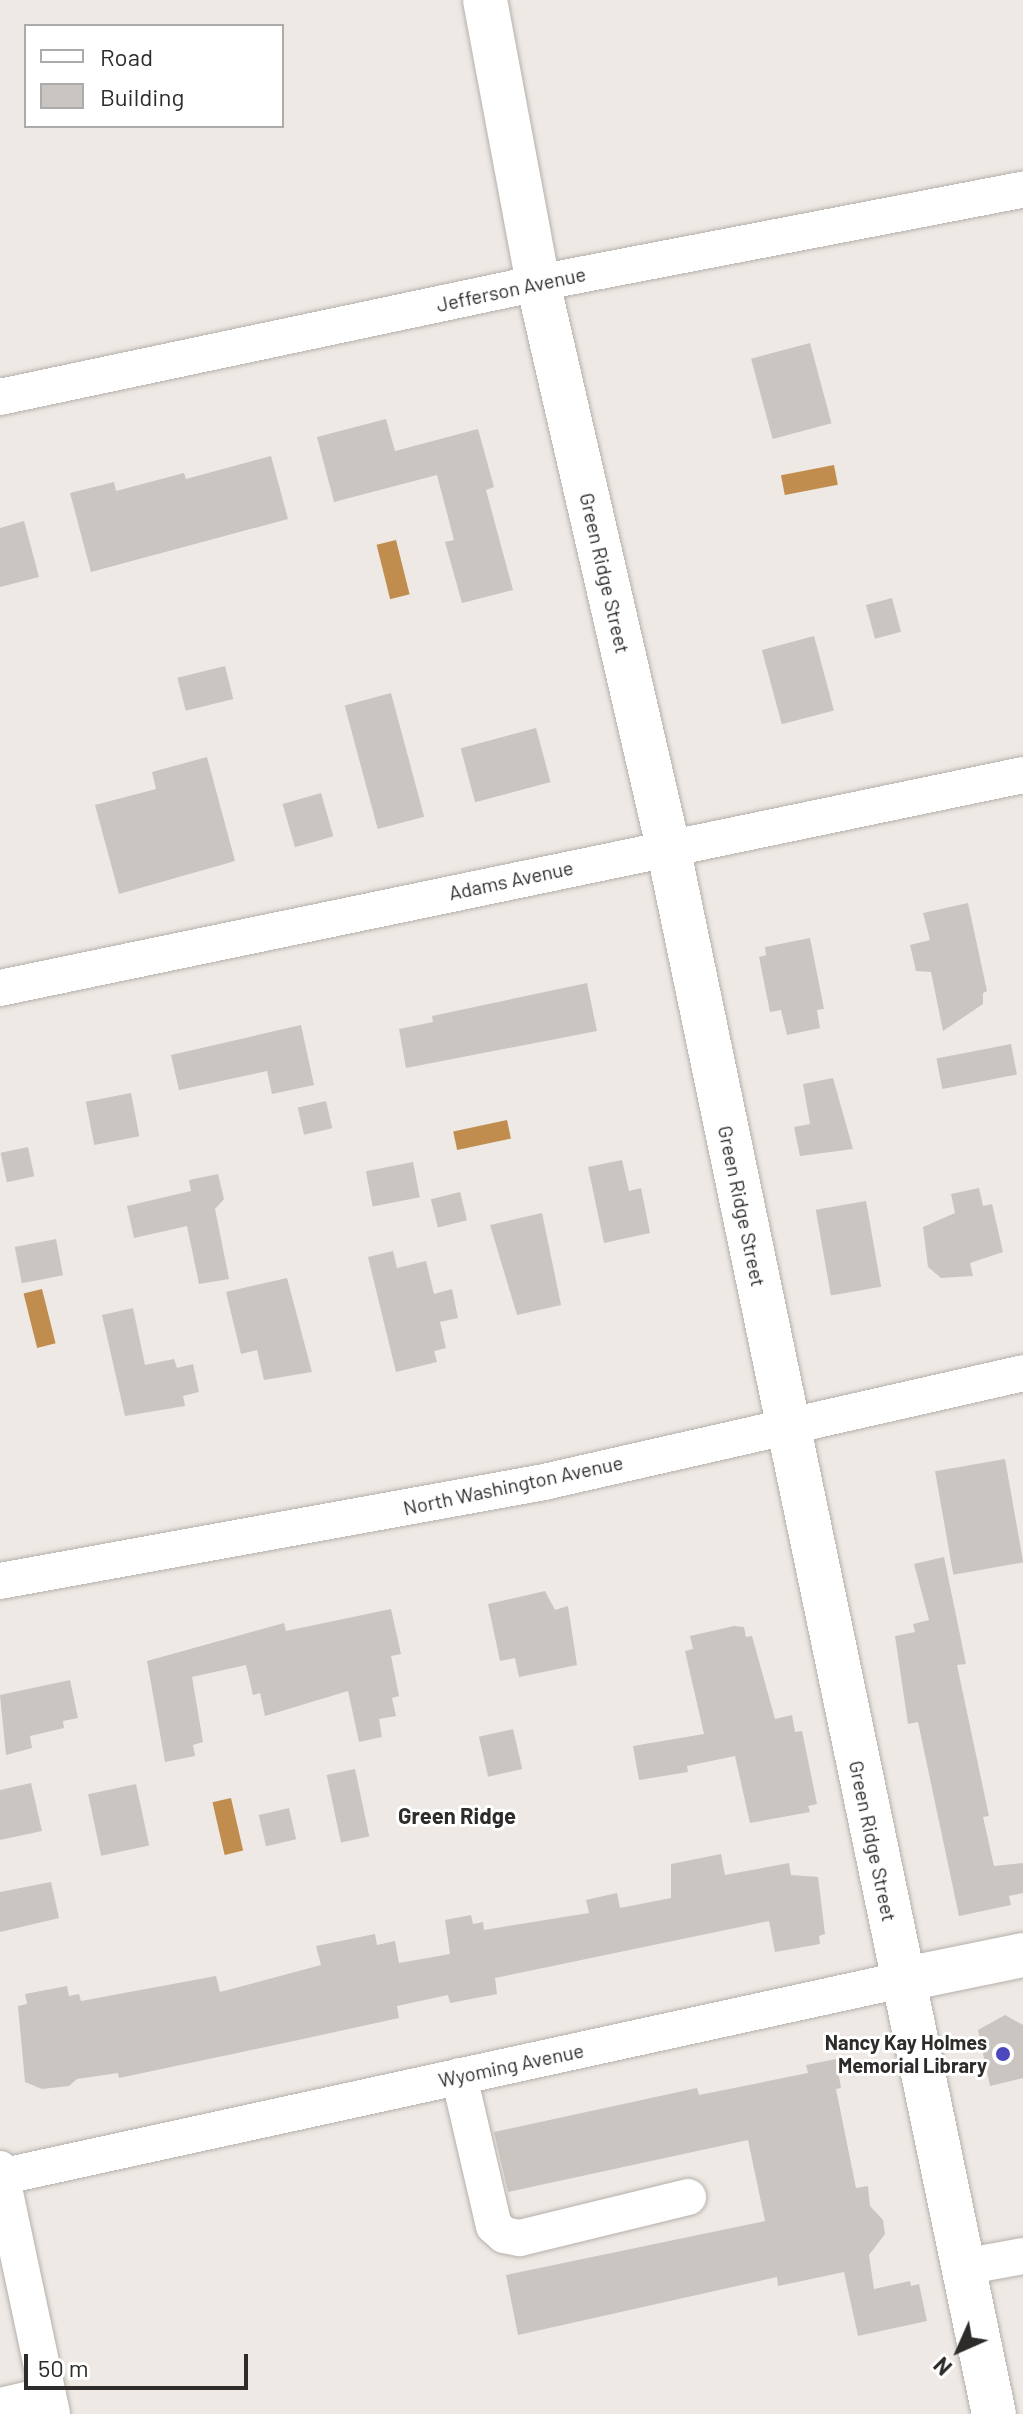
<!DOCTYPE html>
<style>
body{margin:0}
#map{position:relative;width:1023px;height:2414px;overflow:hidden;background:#eee9e4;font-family:Barlow,sans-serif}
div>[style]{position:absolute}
.water>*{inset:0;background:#c18d4e;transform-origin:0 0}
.building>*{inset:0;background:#cac5c0;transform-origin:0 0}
.roads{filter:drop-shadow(0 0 2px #b5b0ab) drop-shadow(0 0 2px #b5b0ab)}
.minor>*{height:36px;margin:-18px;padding:0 18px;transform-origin:18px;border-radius:18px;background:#fff}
.major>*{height:44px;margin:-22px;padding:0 22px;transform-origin:22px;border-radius:22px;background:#fff}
.dots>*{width:22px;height:22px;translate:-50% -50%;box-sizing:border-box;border:4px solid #fff;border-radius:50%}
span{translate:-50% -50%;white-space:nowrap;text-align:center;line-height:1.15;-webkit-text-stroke:6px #fff;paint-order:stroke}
.street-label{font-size:20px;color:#2e2c2a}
.poi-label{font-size:20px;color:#2e2c2a;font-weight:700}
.right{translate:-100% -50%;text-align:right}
.neighbourhood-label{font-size:22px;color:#2e2c2a;font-weight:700}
.legend{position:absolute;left:24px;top:24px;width:260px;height:104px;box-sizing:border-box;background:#fff;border:2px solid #ababaa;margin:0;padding:10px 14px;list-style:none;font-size:24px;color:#2e2c2a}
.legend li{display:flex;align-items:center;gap:16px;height:40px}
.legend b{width:40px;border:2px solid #ababaa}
.north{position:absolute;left:919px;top:2310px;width:80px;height:80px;-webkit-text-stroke:6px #fff;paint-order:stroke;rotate:225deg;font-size:22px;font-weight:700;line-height:32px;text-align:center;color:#2e2c2a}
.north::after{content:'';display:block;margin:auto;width:28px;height:36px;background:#2e2c2a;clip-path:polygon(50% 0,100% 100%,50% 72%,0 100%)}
.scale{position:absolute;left:24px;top:2354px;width:224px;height:36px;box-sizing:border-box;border:4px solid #2e2c2a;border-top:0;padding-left:10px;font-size:24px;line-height:28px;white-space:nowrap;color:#2e2c2a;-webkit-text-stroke:6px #fff;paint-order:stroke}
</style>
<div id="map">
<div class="water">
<i style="left:834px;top:465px;width:20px;height:54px;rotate:79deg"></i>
<i style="left:396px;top:540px;width:56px;height:20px;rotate:76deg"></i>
<i style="left:507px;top:1120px;width:19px;height:55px;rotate:78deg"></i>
<i style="left:42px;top:1289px;width:56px;height:19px;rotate:76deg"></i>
<i style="left:231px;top:1798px;width:54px;height:19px;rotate:77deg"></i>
</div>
<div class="building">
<i style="left:810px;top:343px;width:83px;height:61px;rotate:75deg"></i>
<i style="clip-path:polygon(386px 419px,395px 451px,478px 429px,494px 487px,486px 490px,513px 590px,462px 603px,445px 542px,454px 540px,437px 475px,334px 502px,317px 437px)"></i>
<i style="clip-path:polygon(271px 456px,288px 519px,91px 572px,70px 493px,114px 482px,116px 491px,184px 473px,186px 479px)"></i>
<i style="clip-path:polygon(24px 521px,39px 577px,0 587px,0 528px)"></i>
<i style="left:892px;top:598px;width:35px;height:27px;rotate:75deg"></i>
<i style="left:814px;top:636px;width:77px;height:54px;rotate:75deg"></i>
<i style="left:225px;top:666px;width:34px;height:49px;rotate:76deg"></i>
<i style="left:391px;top:693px;width:128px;height:48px;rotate:75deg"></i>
<i style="left:536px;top:728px;width:56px;height:78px;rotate:75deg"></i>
<i style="clip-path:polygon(207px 757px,235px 861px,119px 894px,95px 805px,156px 789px,152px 772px)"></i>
<i style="left:321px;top:793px;width:45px;height:40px;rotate:74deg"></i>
<i style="clip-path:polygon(968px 903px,987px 991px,983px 993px,983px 1004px,943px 1031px,931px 972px,916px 971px,910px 945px,930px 940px,923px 913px)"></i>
<i style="clip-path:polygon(810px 938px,824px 1009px,817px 1010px,820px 1028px,787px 1035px,781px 1010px,770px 1012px,759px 957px,766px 955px,765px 947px)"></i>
<i style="clip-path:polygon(587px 983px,597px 1031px,406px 1068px,399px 1029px,433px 1022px,432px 1016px)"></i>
<i style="clip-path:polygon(301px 1025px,314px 1085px,272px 1094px,267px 1071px,179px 1090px,171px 1055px)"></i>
<i style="left:1011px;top:1044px;width:31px;height:76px;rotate:79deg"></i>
<i style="clip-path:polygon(833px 1078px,853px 1149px,800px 1156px,794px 1127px,810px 1124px,803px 1084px)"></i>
<i style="left:131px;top:1093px;width:44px;height:46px;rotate:79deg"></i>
<i style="left:326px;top:1101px;width:28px;height:29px;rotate:77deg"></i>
<i style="left:28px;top:1147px;width:30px;height:28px;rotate:78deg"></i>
<i style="clip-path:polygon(622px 1160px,629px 1191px,641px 1188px,650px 1233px,604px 1243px,588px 1167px)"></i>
<i style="left:413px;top:1162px;width:36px;height:48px;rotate:79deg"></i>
<i style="clip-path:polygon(218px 1174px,224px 1199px,215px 1209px,229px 1279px,199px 1284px,187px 1226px,134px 1238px,127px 1206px,191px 1191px,189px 1180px)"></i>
<i style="clip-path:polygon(979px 1188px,983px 1206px,992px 1204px,1003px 1252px,970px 1263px,973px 1276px,941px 1278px,928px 1267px,923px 1227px,955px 1213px,951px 1194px)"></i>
<i style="left:460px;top:1192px;width:29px;height:30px;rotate:76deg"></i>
<i style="left:866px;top:1201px;width:87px;height:51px;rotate:80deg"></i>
<i style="clip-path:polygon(542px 1213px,561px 1305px,517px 1315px,490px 1225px)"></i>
<i style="left:56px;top:1239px;width:37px;height:42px;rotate:79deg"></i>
<i style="clip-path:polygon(393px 1251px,397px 1268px,426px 1261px,434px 1294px,452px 1289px,458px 1318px,440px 1322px,446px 1348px,434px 1351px,437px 1362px,396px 1372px,368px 1257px)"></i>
<i style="clip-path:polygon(287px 1278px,312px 1372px,264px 1380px,257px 1350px,241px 1354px,226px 1292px)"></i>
<i style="clip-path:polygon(133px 1308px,145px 1365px,174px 1359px,177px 1368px,193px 1364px,199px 1392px,183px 1396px,185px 1406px,125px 1416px,102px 1315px)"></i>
<i style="left:1005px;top:1459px;width:105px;height:71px;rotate:80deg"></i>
<i style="clip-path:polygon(944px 1557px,966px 1664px,957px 1665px,989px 1816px,983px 1817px,994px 1866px,1023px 1863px,1023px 1893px,1009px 1896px,1011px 1905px,959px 1916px,918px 1722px,908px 1724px,895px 1636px,915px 1632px,913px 1624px,929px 1620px,914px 1564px)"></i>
<i style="clip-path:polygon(545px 1591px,555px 1610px,568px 1606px,577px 1665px,519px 1677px,515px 1658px,500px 1661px,488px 1604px)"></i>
<i style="clip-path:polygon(391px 1609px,401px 1654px,391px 1656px,399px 1696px,392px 1698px,396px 1716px,379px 1719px,382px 1737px,359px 1742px,348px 1691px,265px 1716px,260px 1693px,253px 1695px,246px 1665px,192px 1677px,203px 1742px,193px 1745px,195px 1756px,165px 1762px,147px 1661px,284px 1623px,286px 1631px)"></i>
<i style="clip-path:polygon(734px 1626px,744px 1627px,746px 1637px,752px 1636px,775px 1719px,792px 1715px,795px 1732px,802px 1731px,817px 1804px,808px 1806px,810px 1812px,750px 1823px,735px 1756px,687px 1766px,688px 1772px,639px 1780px,633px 1746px,704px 1734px,685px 1651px,693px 1649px,690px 1636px)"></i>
<i style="clip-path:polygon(70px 1680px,78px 1718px,63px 1721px,64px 1728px,30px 1736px,32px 1748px,6px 1755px,0 1695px)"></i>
<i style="left:513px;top:1729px;width:41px;height:35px;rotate:77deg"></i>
<i style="left:355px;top:1769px;width:69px;height:29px;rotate:78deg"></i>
<i style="clip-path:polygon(31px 1783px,42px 1831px,0 1840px,0 1790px)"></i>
<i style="left:136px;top:1784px;width:63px;height:49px;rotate:78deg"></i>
<i style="left:289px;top:1808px;width:32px;height:31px;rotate:77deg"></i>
<i style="clip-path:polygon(721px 1854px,725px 1875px,789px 1863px,791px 1875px,818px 1877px,825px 1934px,819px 1936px,820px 1944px,775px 1952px,769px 1921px,495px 1978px,497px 1994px,450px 2003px,448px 1995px,397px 2006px,399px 2018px,303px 2039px,119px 2078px,118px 2073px,77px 2079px,69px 2086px,42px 2089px,25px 2082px,18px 2006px,27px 2004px,25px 1994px,67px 1986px,69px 1996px,79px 1994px,81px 2001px,216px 1976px,220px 1992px,321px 1965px,316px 1946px,375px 1934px,377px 1945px,395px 1941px,399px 1963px,450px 1954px,445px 1920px,471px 1915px,473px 1924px,483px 1922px,484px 1930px,589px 1913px,586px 1900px,617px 1893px,620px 1908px,671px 1898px,671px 1864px)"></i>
<i style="clip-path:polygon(51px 1882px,59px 1918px,0 1932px,0 1892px)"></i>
<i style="clip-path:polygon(1005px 2015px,1023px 2025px,1023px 2078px,990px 2086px,978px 2030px)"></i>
<i style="clip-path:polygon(836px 2059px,841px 2088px,836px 2089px,856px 2188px,868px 2186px,870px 2206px,883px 2220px,885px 2234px,869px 2255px,874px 2289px,910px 2281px,911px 2286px,919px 2284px,927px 2321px,858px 2336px,844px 2272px,778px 2286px,777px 2277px,518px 2335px,506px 2275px,765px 2221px,748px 2140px,508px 2192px,494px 2132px,697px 2088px,699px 2095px,808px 2073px,806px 2065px)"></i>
</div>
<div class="roads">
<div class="minor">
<i style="left:0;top:397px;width:550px;rotate:-11.96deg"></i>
<i style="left:538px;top:283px;width:494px;rotate:-10.9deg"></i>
<i style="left:0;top:988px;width:1045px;rotate:-11.76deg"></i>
<i style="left:0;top:1581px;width:553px;rotate:-10.31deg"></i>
<i style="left:544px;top:1482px;width:491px;rotate:-12.8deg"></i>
<i style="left:459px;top:2076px;width:154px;rotate:76.9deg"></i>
<i style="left:494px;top:2226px;width:13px;rotate:42deg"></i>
<i style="left:504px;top:2235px;width:16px;rotate:11deg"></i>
<i style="left:520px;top:2238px;width:173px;rotate:-13.7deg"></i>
<i style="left:0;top:2169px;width:250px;rotate:78deg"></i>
<i style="left:0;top:2177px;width:922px;rotate:-12.33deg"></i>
<i style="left:963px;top:2267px;width:61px;rotate:-10.4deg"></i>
<i style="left:0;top:2406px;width:49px;rotate:-12.9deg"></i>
</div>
<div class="major">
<i style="left:485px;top:0;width:288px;rotate:79.4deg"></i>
<i style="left:538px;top:283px;width:579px;rotate:77.02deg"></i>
<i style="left:668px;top:847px;width:1601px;rotate:78.25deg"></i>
<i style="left:901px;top:1980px;width:125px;rotate:-11.6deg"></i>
</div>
</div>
<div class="dots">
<i style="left:1003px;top:2054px;background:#4e48bf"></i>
</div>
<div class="street-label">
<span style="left:511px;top:289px;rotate:-12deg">Jefferson Avenue</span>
<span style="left:605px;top:573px;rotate:77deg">Green Ridge Street</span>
<span style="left:511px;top:880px;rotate:-12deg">Adams Avenue</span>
<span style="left:742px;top:1206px;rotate:78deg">Green Ridge Street</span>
<span style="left:513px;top:1485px;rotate:-12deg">North Washington Avenue</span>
<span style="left:873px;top:1841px;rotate:78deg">Green Ridge Street</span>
<span style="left:511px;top:2065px;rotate:-12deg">Wyoming Avenue</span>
</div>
<div class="poi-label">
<span class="right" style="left:987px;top:2054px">Nancy Kay Holmes<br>Memorial Library</span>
</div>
<div class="neighbourhood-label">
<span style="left:457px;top:1816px">Green Ridge</span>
</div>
<ul class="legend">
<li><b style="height:10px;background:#fff"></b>Road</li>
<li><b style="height:22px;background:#cac5c0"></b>Building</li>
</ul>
<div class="north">N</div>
<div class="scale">50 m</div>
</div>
